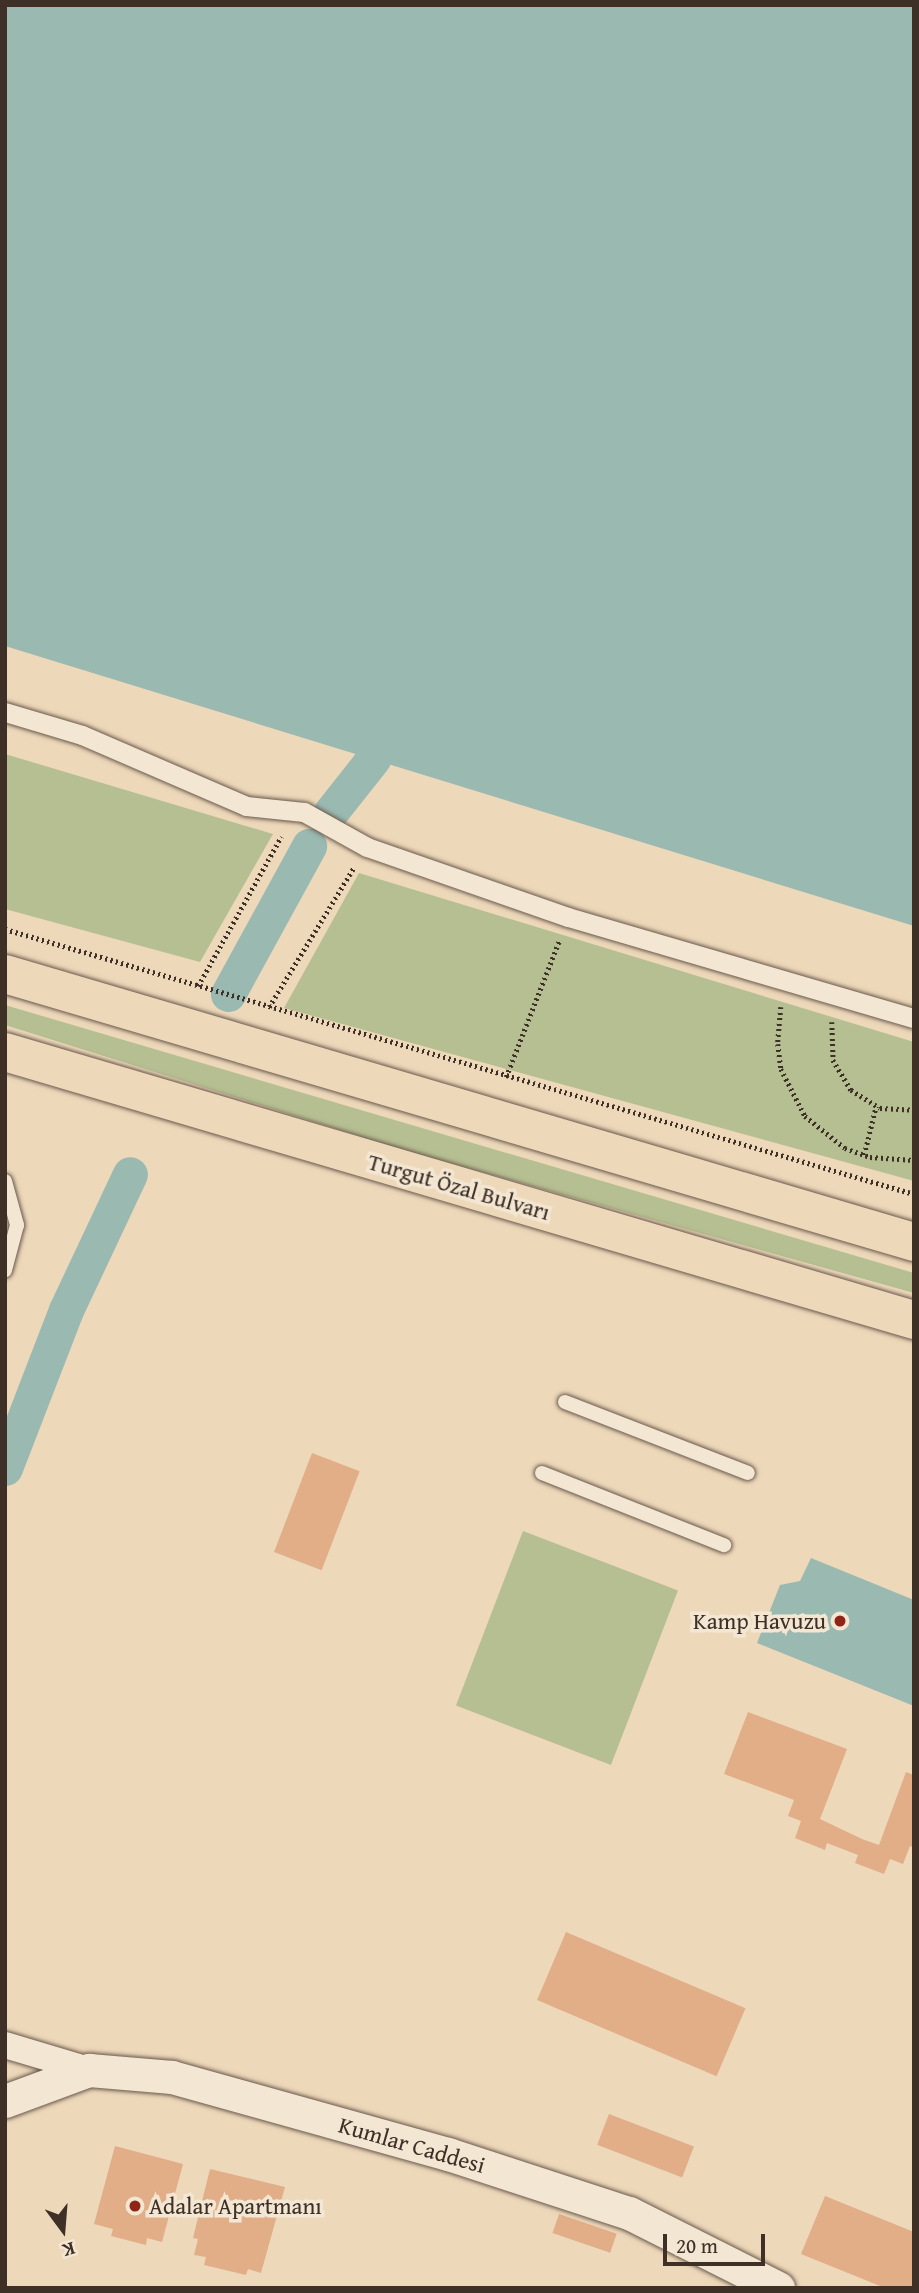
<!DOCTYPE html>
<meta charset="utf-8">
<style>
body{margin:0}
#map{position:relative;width:919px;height:2293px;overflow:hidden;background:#edd8ba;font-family:"Gentium Book Plus",serif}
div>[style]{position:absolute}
.green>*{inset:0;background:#b6bf91;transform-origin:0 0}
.water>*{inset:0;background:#99b9b1}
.canal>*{height:35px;margin:-17.5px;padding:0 17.5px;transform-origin:17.5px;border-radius:17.5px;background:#99b9b1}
.building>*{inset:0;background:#e1ae88;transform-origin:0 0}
.path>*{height:4.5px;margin-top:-2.25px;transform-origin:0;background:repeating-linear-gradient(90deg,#3e2f27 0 2px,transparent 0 5.5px)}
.roads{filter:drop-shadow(0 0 2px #6a594c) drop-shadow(0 0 2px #6a594c)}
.service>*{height:14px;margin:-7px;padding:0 7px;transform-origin:7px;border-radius:7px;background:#f3e6d2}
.pedestrian>*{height:19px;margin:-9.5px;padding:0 9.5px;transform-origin:9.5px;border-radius:9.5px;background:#f3e6d2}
.minor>*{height:26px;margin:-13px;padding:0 13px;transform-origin:13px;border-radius:13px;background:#f3e6d2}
.tertiary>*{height:33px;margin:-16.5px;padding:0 16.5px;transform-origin:16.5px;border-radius:16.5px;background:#f3e6d2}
.trunk>*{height:38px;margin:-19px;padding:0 19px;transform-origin:19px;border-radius:19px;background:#edd8ba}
.dots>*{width:19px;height:19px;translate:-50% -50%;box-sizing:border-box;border:4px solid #f3e6d2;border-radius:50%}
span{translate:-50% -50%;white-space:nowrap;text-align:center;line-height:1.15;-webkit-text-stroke:7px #f3e6d2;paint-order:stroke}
.street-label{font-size:23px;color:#3e2f27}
.poi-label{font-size:23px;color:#3e2f27}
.right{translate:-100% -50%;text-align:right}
.left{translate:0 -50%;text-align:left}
.frame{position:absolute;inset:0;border:7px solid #3e2f27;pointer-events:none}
.north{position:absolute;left:28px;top:2195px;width:70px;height:70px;-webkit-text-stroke:5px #f3e6d2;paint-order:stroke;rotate:164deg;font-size:19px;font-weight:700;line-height:28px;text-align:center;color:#3e2f27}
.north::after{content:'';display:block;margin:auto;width:24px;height:32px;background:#3e2f27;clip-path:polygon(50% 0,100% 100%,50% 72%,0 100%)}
.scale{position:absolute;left:663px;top:2234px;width:102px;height:32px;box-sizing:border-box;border:4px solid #3e2f27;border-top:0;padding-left:9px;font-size:21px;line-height:24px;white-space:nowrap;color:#3e2f27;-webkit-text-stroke:5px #f3e6d2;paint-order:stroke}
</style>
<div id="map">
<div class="green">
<i style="clip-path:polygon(5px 754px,273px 834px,200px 962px,5px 909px)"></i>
<i style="clip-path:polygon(359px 873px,914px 1042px,914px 1181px,284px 1008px)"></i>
<i style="clip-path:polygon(5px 1005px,914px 1273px,914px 1293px,407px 1151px,5px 1025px)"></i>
<i style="left:523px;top:1531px;width:166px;height:187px;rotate:21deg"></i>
</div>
<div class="water">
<i style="clip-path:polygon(5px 5px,914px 5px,914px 926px,5px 646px)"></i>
<i style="clip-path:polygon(811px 1558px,914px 1600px,914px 1706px,757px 1643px,780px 1585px,800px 1581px)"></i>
</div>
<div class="canal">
<i style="left:331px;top:812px;width:68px;rotate:-51.6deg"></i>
<i style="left:228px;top:994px;width:169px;rotate:-61.3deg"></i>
<i style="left:5px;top:1468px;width:169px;rotate:-68.9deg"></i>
<i style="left:66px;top:1310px;width:150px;rotate:-64.8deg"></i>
</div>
<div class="building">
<i style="left:312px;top:1453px;width:51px;height:106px;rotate:21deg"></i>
<i style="clip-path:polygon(748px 1712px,847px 1749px,820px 1819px,862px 1839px,879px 1845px,906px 1772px,914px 1775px,914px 1848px,910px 1846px,903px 1864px,890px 1859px,884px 1874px,855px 1863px,858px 1855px,827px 1843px,825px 1850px,795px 1838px,801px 1821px,788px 1816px,794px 1800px,724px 1774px)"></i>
<i style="left:566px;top:1932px;width:195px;height:74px;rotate:23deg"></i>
<i style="left:609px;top:2114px;width:91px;height:33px;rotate:21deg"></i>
<i style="clip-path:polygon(115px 2146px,183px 2164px,162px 2242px,147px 2238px,146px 2245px,111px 2236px,113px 2229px,94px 2224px)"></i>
<i style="clip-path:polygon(210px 2169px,285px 2187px,261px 2273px,248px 2269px,246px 2275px,204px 2265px,206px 2257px,194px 2255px,198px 2239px,193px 2238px)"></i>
<i style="clip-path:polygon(825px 2196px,914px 2232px,914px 2288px,885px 2288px,801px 2254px)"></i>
<i style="left:559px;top:2214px;width:61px;height:20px;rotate:19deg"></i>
</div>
<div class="path">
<i style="left:5px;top:929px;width:947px;rotate:16.25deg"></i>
<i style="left:198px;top:986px;width:171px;rotate:-60.9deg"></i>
<i style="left:269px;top:1007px;width:164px;rotate:-58.7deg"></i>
<i style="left:781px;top:1007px;width:37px;rotate:95deg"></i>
<i style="left:778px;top:1044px;width:25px;rotate:83deg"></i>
<i style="left:781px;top:1069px;width:53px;rotate:62.9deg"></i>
<i style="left:805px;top:1116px;width:51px;rotate:38.7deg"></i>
<i style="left:845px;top:1148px;width:27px;rotate:20deg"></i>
<i style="left:870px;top:1157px;width:44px;rotate:3.9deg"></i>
<i style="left:832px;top:1022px;width:38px;rotate:88deg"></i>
<i style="left:833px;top:1060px;width:35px;rotate:59deg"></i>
<i style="left:851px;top:1090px;width:34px;rotate:32deg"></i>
<i style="left:880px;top:1108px;width:34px;rotate:3deg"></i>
<i style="left:506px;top:1077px;width:146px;rotate:-68.7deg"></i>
<i style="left:864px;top:1155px;width:50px;rotate:-76.2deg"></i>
</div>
<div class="roads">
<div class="service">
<i style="left:5px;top:1181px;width:46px;rotate:74.7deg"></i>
<i style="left:17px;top:1225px;width:47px;rotate:104.9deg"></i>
<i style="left:565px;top:1402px;width:196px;rotate:21.2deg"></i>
<i style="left:542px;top:1473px;width:196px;rotate:21.6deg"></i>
</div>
<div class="pedestrian">
<i style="left:5px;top:712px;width:80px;rotate:16.6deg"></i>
<i style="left:82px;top:735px;width:179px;rotate:23.4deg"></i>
<i style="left:246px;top:806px;width:58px;rotate:5.9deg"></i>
<i style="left:304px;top:812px;width:72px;rotate:29.1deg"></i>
<i style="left:367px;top:847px;width:213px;rotate:19.2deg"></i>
<i style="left:568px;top:917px;width:360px;rotate:16.3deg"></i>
</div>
<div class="minor">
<i style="left:5px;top:2045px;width:88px;rotate:16.6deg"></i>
</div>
<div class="tertiary">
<i style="left:5px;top:2101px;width:90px;rotate:-20.3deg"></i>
<i style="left:89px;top:2070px;width:83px;rotate:4.8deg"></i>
<i style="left:172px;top:2077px;width:287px;rotate:15.6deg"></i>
<i style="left:448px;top:2154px;width:190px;rotate:18.1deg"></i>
<i style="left:629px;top:2213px;width:167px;rotate:26.7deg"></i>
</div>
<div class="trunk">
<i style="left:5px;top:974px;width:948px;rotate:16.43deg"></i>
<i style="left:5px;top:1052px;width:948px;rotate:16.43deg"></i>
</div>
</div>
<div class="dots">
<i style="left:840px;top:1621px;background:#8f2418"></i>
<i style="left:135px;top:2206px;background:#8f2418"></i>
</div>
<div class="street-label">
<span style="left:459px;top:1187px;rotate:16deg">Turgut Özal Bulvarı</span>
<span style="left:412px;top:2145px;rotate:16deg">Kumlar Caddesi</span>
</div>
<div class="poi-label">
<span class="right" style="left:826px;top:1621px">Kamp Havuzu</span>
<span class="left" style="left:149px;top:2206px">Adalar Apartmanı</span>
</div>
<div class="frame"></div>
<div class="north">K</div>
<div class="scale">20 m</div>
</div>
